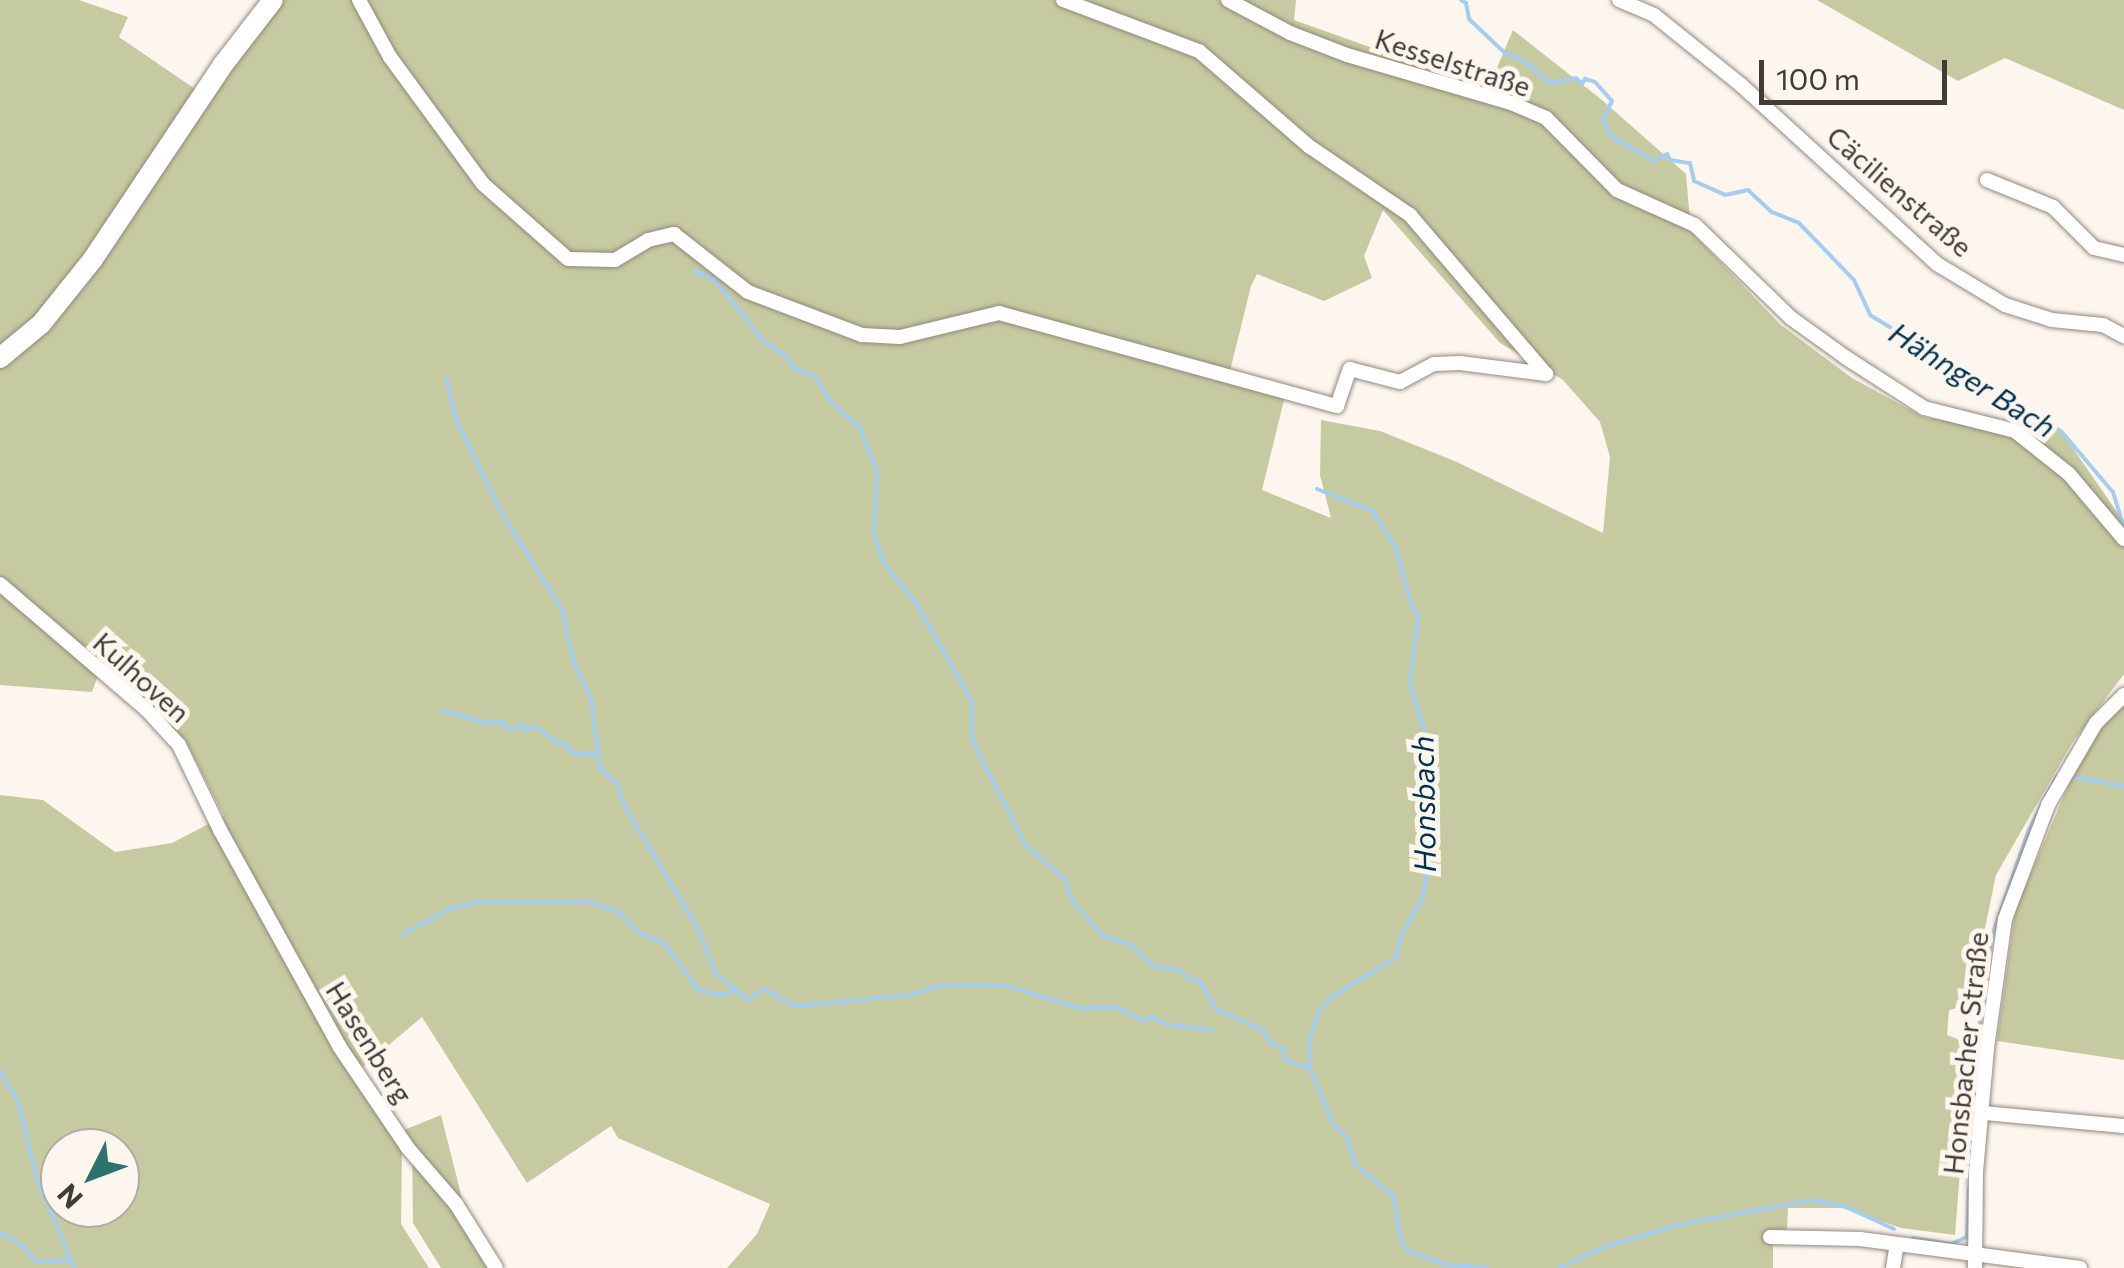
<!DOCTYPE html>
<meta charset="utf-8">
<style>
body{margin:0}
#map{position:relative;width:2124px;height:1268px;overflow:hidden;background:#fdf6ef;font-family:Commissioner,sans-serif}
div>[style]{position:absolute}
.green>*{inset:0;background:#c6caa1}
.stream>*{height:4px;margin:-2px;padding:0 2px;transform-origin:2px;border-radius:2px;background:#a4cdef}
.roads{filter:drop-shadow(0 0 2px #93887d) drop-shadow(0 0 2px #93887d)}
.street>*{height:14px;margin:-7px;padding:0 7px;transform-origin:7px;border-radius:7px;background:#fff}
.secondary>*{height:20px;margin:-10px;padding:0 10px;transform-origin:10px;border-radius:10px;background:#fff}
span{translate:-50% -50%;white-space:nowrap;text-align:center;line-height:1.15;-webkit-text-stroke:10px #fdf6ef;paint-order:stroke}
.street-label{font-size:28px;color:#403c37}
.water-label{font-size:30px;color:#003252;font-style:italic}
.north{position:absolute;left:40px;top:1128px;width:100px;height:100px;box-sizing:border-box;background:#fdf6ef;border:2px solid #b1aca5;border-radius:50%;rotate:228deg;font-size:28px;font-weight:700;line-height:40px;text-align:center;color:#403c37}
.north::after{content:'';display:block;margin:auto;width:35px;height:45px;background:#2a736e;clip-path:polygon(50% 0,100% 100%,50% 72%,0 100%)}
.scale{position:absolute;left:1759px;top:60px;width:188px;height:45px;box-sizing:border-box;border:5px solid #403c37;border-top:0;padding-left:12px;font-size:30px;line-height:35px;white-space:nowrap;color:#403c37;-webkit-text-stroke:8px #fdf6ef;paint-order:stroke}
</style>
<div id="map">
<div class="green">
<i style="clip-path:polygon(evenodd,0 0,79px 0,128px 17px,119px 37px,198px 91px,237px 64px,281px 0,1296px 0,1294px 20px,1488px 89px,1513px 30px,1602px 100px,1686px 174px,1691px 232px,1781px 325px,1852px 378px,1925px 418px,2061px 431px,2124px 522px,2124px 674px,2072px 743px,1996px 875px,1969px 1005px,1949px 1010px,1947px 1035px,1970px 1044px,1955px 1235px,1901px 1228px,1842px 1208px,1788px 1208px,1787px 1230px,1773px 1242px,1773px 1268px,727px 1268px,757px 1234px,770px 1204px,618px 1138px,611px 1126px,527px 1183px,422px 1017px,352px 1076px,402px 1151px,401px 1224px,429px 1268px,0 1268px,0 795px,43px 800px,115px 852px,172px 843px,224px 816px,185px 740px,103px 661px,92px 692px,0 685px,0 0,1383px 210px,1500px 343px,1563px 380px,1600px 422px,1610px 457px,1603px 533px,1457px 462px,1380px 431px,1321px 420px,1320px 475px,1331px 518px,1262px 490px,1285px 396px,1229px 375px,1251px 286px,1257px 274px,1324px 301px,1372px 278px,1364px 256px,1383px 210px,0 0,60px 1148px,120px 1148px,120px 1208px,60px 1208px,60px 1148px)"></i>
<i style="clip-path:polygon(1817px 0,2124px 0,2124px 110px,2005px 58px,1958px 81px)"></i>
<i style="clip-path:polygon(2124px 701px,2124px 1060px,1997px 1041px,2015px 911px,2069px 784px,2061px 782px,2075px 756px)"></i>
<i style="clip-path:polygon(441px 1115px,468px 1222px,488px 1268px,441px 1268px,413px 1223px,412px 1140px,404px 1130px)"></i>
</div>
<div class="stream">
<i style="left:1461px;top:0;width:6px;rotate:31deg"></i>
<i style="left:1466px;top:3px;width:16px;rotate:79deg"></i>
<i style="left:1469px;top:19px;width:50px;rotate:43.4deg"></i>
<i style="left:1505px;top:53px;width:21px;rotate:23deg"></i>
<i style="left:1524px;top:61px;width:33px;rotate:41deg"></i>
<i style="left:1549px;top:83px;width:27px;rotate:-10deg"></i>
<i style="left:1576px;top:78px;width:8px;rotate:45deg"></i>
<i style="left:1582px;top:84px;width:6px;rotate:-59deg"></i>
<i style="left:1585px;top:79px;width:10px;rotate:17deg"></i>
<i style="left:1595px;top:82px;width:25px;rotate:48deg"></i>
<i style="left:1612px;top:101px;width:20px;rotate:117deg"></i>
<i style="left:1603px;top:119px;width:19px;rotate:65deg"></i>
<i style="left:1611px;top:136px;width:50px;rotate:30.2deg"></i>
<i style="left:1654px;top:161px;width:15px;rotate:-28deg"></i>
<i style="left:1667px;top:154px;width:7px;rotate:63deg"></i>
<i style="left:1670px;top:160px;width:20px;rotate:9deg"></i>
<i style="left:1690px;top:163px;width:18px;rotate:77deg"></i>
<i style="left:1694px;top:181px;width:34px;rotate:24deg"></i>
<i style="left:1725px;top:195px;width:24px;rotate:-12deg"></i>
<i style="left:1748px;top:190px;width:33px;rotate:43deg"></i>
<i style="left:1772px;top:212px;width:29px;rotate:22deg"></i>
<i style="left:1799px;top:223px;width:79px;rotate:46deg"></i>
<i style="left:1854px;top:280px;width:38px;rotate:65deg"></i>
<i style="left:1870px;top:315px;width:223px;rotate:31.3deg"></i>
<i style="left:2061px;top:431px;width:80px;rotate:49.6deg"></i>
<i style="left:2113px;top:492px;width:39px;rotate:73deg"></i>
<i style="left:694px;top:271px;width:20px;rotate:20deg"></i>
<i style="left:713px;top:278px;width:82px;rotate:51.4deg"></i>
<i style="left:764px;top:342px;width:26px;rotate:32deg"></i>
<i style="left:786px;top:356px;width:14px;rotate:56deg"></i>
<i style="left:794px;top:368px;width:23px;rotate:23deg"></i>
<i style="left:815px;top:377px;width:30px;rotate:57deg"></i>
<i style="left:831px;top:402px;width:39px;rotate:42deg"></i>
<i style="left:860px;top:428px;width:47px;rotate:68.9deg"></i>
<i style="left:877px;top:472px;width:62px;rotate:92.8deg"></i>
<i style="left:874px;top:534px;width:32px;rotate:72deg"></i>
<i style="left:884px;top:564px;width:50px;rotate:50.6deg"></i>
<i style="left:916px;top:603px;width:114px;rotate:60.5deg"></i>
<i style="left:972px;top:702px;width:38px;rotate:90deg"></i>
<i style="left:972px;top:740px;width:118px;rotate:63.2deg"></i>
<i style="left:1025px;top:845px;width:51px;rotate:40.2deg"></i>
<i style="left:1064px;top:878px;width:26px;rotate:69deg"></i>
<i style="left:1073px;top:902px;width:45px;rotate:48.6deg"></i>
<i style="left:1103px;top:936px;width:27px;rotate:17deg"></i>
<i style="left:1129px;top:944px;width:35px;rotate:41deg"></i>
<i style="left:1155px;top:967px;width:22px;rotate:5deg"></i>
<i style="left:1177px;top:969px;width:16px;rotate:38deg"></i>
<i style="left:1190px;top:979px;width:9px;rotate:6deg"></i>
<i style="left:1199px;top:980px;width:35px;rotate:59deg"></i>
<i style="left:1217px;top:1010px;width:50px;rotate:23.5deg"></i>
<i style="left:1263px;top:1030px;width:14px;rotate:60deg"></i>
<i style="left:1270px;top:1042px;width:14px;rotate:25deg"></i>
<i style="left:1283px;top:1048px;width:12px;rotate:81deg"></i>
<i style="left:1285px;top:1060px;width:26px;rotate:18deg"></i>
<i style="left:446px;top:377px;width:44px;rotate:76.9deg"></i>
<i style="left:456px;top:420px;width:104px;rotate:63.7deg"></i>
<i style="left:502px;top:513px;width:114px;rotate:58.3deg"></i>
<i style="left:562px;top:610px;width:55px;rotate:77.5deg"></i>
<i style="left:574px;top:664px;width:38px;rotate:63deg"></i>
<i style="left:591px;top:698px;width:71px;rotate:82.7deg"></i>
<i style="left:600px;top:768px;width:25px;rotate:43deg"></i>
<i style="left:618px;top:785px;width:25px;rotate:72deg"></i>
<i style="left:626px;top:809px;width:140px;rotate:59deg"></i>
<i style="left:698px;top:929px;width:46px;rotate:68.4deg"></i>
<i style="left:715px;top:972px;width:43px;rotate:40.3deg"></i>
<i style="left:748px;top:1000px;width:19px;rotate:-35deg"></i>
<i style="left:764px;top:989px;width:35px;rotate:29deg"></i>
<i style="left:795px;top:1006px;width:116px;rotate:-5.5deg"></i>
<i style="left:910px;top:995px;width:29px;rotate:-18deg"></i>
<i style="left:938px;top:986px;width:66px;rotate:-0.9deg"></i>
<i style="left:1004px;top:985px;width:78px;rotate:17deg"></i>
<i style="left:1079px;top:1008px;width:40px"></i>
<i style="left:1119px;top:1008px;width:26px;rotate:28deg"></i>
<i style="left:1142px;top:1020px;width:10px;rotate:-17deg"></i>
<i style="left:1152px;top:1017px;width:16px;rotate:27deg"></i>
<i style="left:1166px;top:1024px;width:47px;rotate:7.3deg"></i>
<i style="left:1317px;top:489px;width:60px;rotate:21.4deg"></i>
<i style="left:1373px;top:511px;width:44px;rotate:58.8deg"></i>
<i style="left:1396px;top:549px;width:60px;rotate:74.6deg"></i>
<i style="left:1412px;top:607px;width:10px;rotate:53deg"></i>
<i style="left:1418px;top:615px;width:70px;rotate:96.5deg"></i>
<i style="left:1410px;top:685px;width:45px;rotate:72deg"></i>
<i style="left:1424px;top:728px;width:74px;rotate:93.9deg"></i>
<i style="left:1419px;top:802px;width:53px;rotate:79.1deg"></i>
<i style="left:1429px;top:854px;width:43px;rotate:97.9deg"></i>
<i style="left:1423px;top:897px;width:45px;rotate:119.4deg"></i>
<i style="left:1401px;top:936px;width:22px;rotate:103deg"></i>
<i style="left:1396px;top:957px;width:79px;rotate:147.9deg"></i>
<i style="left:1329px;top:999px;width:17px;rotate:130deg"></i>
<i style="left:1318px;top:1012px;width:33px;rotate:106deg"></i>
<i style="left:1309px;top:1044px;width:24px;rotate:88deg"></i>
<i style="left:1310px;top:1068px;width:61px;rotate:67.7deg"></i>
<i style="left:1333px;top:1124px;width:20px;rotate:45deg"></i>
<i style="left:1347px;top:1138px;width:27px;rotate:73deg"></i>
<i style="left:1355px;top:1164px;width:50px;rotate:40.1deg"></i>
<i style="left:1393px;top:1196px;width:45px;rotate:79.7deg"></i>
<i style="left:1401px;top:1240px;width:13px;rotate:58deg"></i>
<i style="left:1408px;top:1251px;width:37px;rotate:20deg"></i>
<i style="left:1443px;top:1264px;width:44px;rotate:5.2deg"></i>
<i style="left:441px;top:710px;width:47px;rotate:16.1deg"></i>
<i style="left:486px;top:723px;width:16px;rotate:-4deg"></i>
<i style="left:502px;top:722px;width:11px;rotate:49deg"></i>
<i style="left:509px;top:730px;width:15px;rotate:-23deg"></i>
<i style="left:523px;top:724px;width:7px;rotate:74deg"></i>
<i style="left:525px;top:731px;width:11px;rotate:-27deg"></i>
<i style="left:535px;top:726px;width:30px;rotate:37deg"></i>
<i style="left:559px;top:744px;width:7px"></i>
<i style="left:566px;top:744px;width:11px;rotate:56deg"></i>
<i style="left:572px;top:753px;width:26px;rotate:4deg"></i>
<i style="left:2071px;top:777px;width:54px;rotate:9.6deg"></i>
<i style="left:402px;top:935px;width:54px;rotate:-29deg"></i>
<i style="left:449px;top:909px;width:30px;rotate:-14deg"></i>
<i style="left:478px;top:902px;width:112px"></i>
<i style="left:590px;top:902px;width:30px;rotate:20deg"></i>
<i style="left:618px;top:912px;width:30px;rotate:45deg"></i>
<i style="left:639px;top:933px;width:28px;rotate:23deg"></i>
<i style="left:665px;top:944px;width:57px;rotate:54.3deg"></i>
<i style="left:698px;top:990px;width:24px;rotate:12deg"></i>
<i style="left:721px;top:995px;width:17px;rotate:-17deg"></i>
<i style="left:0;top:1071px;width:38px;rotate:60deg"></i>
<i style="left:19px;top:1104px;width:75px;rotate:76.9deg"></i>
<i style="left:36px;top:1177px;width:99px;rotate:67.3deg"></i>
<i style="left:1970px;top:1164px;width:173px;rotate:-86deg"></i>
<i style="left:1982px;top:991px;width:56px;rotate:-79.7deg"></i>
<i style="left:1992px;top:936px;width:112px;rotate:-70.8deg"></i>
<i style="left:2029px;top:830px;width:61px;rotate:-62.6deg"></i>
<i style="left:0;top:1233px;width:26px;rotate:29deg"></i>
<i style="left:23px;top:1246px;width:21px;rotate:49deg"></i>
<i style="left:37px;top:1262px;width:32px;rotate:-4deg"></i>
<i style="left:1913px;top:1238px;width:38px;rotate:9deg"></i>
<i style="left:1951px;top:1244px;width:17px;rotate:-24deg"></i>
<i style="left:1967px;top:1237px;width:49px;rotate:-87.7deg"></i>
<i style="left:1558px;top:1268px;width:56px;rotate:-24.3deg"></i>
<i style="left:1609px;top:1245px;width:80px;rotate:-15.9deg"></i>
<i style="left:1686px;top:1223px;width:128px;rotate:-10.3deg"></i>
<i style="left:1812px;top:1200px;width:33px;rotate:11deg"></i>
<i style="left:1844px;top:1206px;width:55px;rotate:24.7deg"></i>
</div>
<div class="roads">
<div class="street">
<i style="left:359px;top:0;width:65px;rotate:61.5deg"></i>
<i style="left:390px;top:57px;width:157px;rotate:53.8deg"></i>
<i style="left:483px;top:184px;width:113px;rotate:41.4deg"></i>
<i style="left:568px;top:259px;width:47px;rotate:1.2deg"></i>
<i style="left:615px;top:260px;width:39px;rotate:-31deg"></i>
<i style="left:648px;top:240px;width:27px;rotate:-13deg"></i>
<i style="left:674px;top:234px;width:94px;rotate:38.1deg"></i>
<i style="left:748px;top:292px;width:122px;rotate:20.7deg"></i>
<i style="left:862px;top:335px;width:38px;rotate:3deg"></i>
<i style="left:900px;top:337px;width:102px;rotate:-13.6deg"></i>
<i style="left:999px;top:313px;width:351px;rotate:15.4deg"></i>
<i style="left:1337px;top:406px;width:39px;rotate:-71deg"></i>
<i style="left:1350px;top:369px;width:52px;rotate:14.6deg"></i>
<i style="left:1400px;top:382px;width:38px;rotate:-28deg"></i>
<i style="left:1434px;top:364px;width:26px;rotate:-2deg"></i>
<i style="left:1460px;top:363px;width:87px;rotate:7.3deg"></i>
<i style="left:1063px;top:0;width:145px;rotate:20.6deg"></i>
<i style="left:1199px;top:51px;width:147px;rotate:40.9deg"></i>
<i style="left:1310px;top:147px;width:121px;rotate:34.2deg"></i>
<i style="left:1410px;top:215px;width:209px;rotate:49.5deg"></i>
<i style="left:1228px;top:0;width:70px;rotate:28deg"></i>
<i style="left:1290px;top:33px;width:61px;rotate:21.1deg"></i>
<i style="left:1347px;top:55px;width:171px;rotate:16.3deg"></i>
<i style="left:1511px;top:103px;width:38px;rotate:23deg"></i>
<i style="left:1546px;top:118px;width:101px;rotate:45.4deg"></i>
<i style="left:1617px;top:190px;width:85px;rotate:24.2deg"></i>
<i style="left:1695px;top:225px;width:134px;rotate:44.1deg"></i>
<i style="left:1791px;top:318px;width:67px;rotate:35.8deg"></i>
<i style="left:1845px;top:357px;width:94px;rotate:32.8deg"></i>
<i style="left:1924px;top:408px;width:94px;rotate:14.2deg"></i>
<i style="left:2015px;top:431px;width:69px;rotate:38.5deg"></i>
<i style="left:2069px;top:474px;width:85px;rotate:49.8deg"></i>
<i style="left:1619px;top:0;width:38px;rotate:23deg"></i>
<i style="left:1654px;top:15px;width:112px;rotate:38.8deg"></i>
<i style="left:1741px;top:85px;width:265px;rotate:42.4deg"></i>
<i style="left:1937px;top:264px;width:79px;rotate:31.1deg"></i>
<i style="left:2005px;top:305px;width:49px;rotate:17.7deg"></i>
<i style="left:2052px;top:320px;width:51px;rotate:5.6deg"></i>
<i style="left:2103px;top:325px;width:24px;rotate:28deg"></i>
<i style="left:1987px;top:180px;width:71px;rotate:22.2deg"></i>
<i style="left:2053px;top:207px;width:58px;rotate:45deg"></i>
<i style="left:2094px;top:248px;width:31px;rotate:13deg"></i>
<i style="left:0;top:584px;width:192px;rotate:40.6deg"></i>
<i style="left:146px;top:709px;width:49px;rotate:47.5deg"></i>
<i style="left:179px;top:745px;width:94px;rotate:64.2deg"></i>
<i style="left:220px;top:830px;width:247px;rotate:61.1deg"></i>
<i style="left:339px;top:1046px;width:122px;rotate:56deg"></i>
<i style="left:407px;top:1147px;width:75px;rotate:49.3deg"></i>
<i style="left:456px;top:1204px;width:75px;rotate:58deg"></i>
<i style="left:1984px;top:1113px;width:141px;rotate:5.3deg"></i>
<i style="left:1770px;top:1237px;width:90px;rotate:1.3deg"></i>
<i style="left:1860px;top:1239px;width:222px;rotate:7.5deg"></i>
<i style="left:1893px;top:1268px;width:24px;rotate:-81deg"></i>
<i style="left:1975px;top:1268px;width:96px;rotate:-89.4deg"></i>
<i style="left:1976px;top:1172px;width:124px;rotate:-84.9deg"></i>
<i style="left:1987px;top:1048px;width:130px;rotate:-82.1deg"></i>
<i style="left:2005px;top:919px;width:122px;rotate:-69.3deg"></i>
<i style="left:2048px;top:805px;width:95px;rotate:-59.7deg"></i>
<i style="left:2096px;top:723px;width:40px;rotate:-45deg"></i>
</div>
<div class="secondary">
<i style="left:0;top:358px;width:53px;rotate:-39.7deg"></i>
<i style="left:41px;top:324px;width:83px;rotate:-51.3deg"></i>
<i style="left:93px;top:259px;width:232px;rotate:-56.2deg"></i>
<i style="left:222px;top:66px;width:83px;rotate:-52.3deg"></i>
</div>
</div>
<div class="street-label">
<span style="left:1453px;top:62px;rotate:18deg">Kesselstraße</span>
<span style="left:1900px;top:191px;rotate:41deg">Cäcilienstraße</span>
<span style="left:142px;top:677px;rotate:42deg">Kulhoven</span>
<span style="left:370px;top:1042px;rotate:58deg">Hasenberg</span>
<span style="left:1965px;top:1053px;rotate:-84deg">Honsbacher Straße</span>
</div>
<div class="water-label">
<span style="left:1973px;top:379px;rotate:32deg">Hähnger Bach</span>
<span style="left:1423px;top:804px;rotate:-91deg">Honsbach</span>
</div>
<div class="north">N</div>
<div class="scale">100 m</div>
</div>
